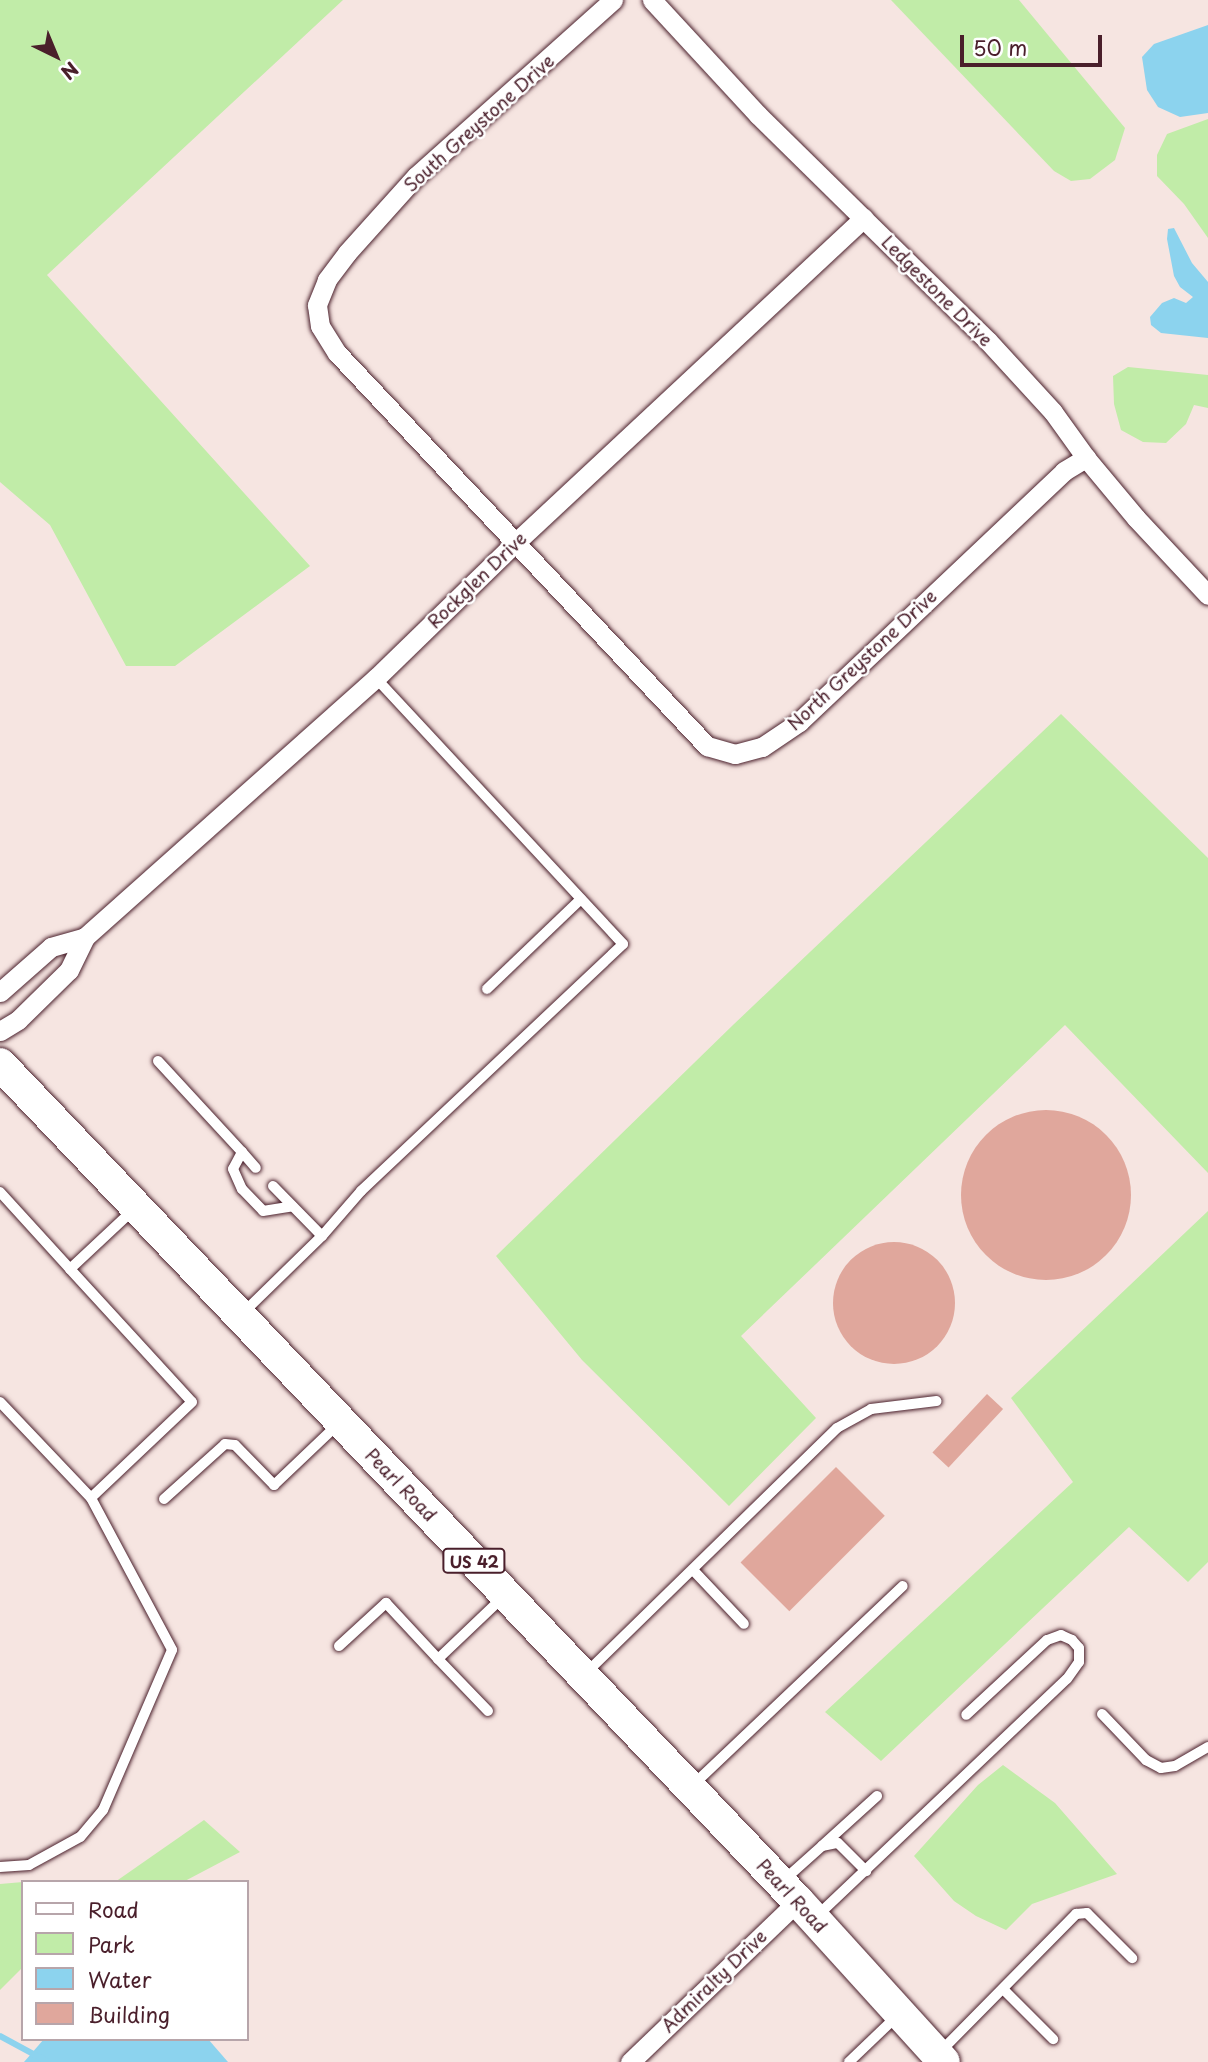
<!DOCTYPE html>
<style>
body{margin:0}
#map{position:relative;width:1208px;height:2062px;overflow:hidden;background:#f6e5e1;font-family:"Playpen Sans",sans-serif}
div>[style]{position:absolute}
.green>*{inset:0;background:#c1eca8}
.water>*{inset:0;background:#8cd3ee}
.stream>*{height:6px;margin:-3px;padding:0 3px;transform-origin:3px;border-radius:3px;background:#8cd3ee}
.building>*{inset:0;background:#e0a79c;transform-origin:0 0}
.round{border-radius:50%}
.roads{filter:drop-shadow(0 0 2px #4a1f2b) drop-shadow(0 0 2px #4a1f2b)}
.lane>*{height:10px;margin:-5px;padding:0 5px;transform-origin:5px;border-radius:5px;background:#fff}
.street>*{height:19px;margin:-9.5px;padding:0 9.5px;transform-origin:9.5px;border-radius:9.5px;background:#fff}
.primary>*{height:32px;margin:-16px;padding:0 16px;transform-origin:16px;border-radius:16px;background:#fff}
span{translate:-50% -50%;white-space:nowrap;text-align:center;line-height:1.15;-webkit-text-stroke:5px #fff;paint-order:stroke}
.shield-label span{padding:2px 5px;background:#fff;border:2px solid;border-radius:5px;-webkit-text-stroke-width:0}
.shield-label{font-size:16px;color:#4a1f2b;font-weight:700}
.street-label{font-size:18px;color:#4a1f2b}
.legend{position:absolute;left:21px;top:1880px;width:228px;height:161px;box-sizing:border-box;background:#fff;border:2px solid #b7a5aa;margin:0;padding:9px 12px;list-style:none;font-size:21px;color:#4a1f2b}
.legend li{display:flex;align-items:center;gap:14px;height:35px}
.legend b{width:35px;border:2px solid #b7a5aa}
.north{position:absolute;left:21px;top:21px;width:70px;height:70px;-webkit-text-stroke:5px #fff;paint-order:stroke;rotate:137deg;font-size:19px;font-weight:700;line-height:28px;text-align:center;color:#4a1f2b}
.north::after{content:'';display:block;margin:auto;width:24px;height:32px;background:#4a1f2b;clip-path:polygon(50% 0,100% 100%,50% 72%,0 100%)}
.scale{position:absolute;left:960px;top:35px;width:142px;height:32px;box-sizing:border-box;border:4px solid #4a1f2b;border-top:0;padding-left:9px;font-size:21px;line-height:24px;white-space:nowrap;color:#4a1f2b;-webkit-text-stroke:5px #fff;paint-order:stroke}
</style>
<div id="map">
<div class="green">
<i style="clip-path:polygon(0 0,343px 0,47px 275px,310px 566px,175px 666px,126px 666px,50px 525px,0 482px)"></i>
<i style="clip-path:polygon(891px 0,1019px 0,1125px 128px,1115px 160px,1090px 179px,1071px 181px,1054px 171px)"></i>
<i style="clip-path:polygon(1208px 119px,1208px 238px,1184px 204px,1157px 176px,1157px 155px,1167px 134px)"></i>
<i style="clip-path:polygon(1128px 367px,1208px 375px,1208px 408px,1194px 405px,1186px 424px,1166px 443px,1143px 442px,1121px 430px,1114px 404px,1113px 376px)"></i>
<i style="clip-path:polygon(1061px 714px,1208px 858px,1208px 1173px,1065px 1025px,741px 1336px,816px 1418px,729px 1506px,582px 1360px,496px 1256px,733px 1025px)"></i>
<i style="clip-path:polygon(1208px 1211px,1208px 1562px,1188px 1582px,1129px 1527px,881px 1761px,825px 1712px,1073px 1482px,1011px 1398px)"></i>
<i style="clip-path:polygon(1003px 1765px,1055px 1803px,1117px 1874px,1032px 1904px,1006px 1930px,976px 1916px,954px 1901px,914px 1856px,978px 1785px)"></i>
<i style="clip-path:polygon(204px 1820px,240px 1852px,183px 1882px,115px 1882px)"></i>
<i style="clip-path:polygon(23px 1882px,23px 1967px,0 1990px,0 1884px)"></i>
</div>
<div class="water">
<i style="clip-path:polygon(1208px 25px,1208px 113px,1180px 117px,1158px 107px,1147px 90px,1142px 57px,1154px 44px)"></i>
<i style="clip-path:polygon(1174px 228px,1192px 263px,1208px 282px,1208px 338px,1161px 333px,1151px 325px,1150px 317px,1162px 303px,1174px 298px,1186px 303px,1193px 297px,1180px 287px,1174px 276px,1167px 239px,1168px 229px)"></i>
<i style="clip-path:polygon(44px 2039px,208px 2039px,228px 2062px,24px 2062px)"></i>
</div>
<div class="stream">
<i style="left:0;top:2036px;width:55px;rotate:28.4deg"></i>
</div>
<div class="building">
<i class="round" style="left:961px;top:1110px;width:170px;height:170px"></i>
<i class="round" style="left:833px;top:1242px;width:122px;height:122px"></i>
<i style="left:987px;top:1394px;width:22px;height:80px;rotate:43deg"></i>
<i style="left:836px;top:1467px;width:69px;height:135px;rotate:45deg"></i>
</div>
<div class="roads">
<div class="lane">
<i style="left:487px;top:989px;width:130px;rotate:-43.8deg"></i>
<i style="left:158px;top:1061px;width:124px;rotate:47.3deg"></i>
<i style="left:242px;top:1152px;width:19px;rotate:118deg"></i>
<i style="left:233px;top:1169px;width:22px;rotate:66deg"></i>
<i style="left:242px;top:1189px;width:30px;rotate:46deg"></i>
<i style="left:263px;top:1211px;width:30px;rotate:-9deg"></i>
<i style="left:242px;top:1152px;width:21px;rotate:49deg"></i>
<i style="left:273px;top:1186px;width:70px;rotate:45.6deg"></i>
<i style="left:0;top:1192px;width:104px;rotate:47.7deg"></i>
<i style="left:70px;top:1269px;width:86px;rotate:-43.1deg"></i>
<i style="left:70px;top:1269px;width:180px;rotate:47.5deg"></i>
<i style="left:192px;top:1402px;width:139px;rotate:136.5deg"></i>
<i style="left:244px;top:1312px;width:109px;rotate:-44.3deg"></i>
<i style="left:322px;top:1236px;width:60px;rotate:-49.1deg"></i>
<i style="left:361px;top:1191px;width:360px;rotate:-43.3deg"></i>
<i style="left:623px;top:944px;width:363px;rotate:-132.9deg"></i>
<i style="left:0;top:1402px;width:132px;rotate:46.5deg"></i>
<i style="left:91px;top:1498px;width:172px;rotate:61.9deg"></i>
<i style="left:172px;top:1650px;width:174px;rotate:113.3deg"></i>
<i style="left:103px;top:1810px;width:35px;rotate:130deg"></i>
<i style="left:80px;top:1837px;width:58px;rotate:151.2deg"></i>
<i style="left:29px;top:1865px;width:29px;rotate:176deg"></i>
<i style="left:164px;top:1499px;width:82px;rotate:-42deg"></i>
<i style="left:225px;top:1444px;width:10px;rotate:6deg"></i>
<i style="left:235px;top:1445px;width:56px;rotate:45.7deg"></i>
<i style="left:274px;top:1485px;width:88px;rotate:-43.6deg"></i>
<i style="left:693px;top:1570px;width:74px;rotate:46.6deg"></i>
<i style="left:339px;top:1646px;width:64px;rotate:-42.5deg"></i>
<i style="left:386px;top:1603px;width:76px;rotate:47.1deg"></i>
<i style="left:585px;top:1674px;width:352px;rotate:-44.3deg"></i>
<i style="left:837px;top:1428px;width:39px;rotate:-29deg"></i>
<i style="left:871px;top:1409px;width:66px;rotate:-6.9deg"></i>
<i style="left:488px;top:1711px;width:72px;rotate:-133.9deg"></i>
<i style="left:438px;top:1659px;width:90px;rotate:-43.6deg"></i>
<i style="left:1102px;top:1714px;width:64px;rotate:46.3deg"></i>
<i style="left:1146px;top:1760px;width:17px;rotate:28deg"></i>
<i style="left:1161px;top:1768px;width:14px;rotate:-8deg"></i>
<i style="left:1175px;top:1766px;width:38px;rotate:-30deg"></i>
<i style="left:693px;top:1785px;width:289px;rotate:-43.5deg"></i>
<i style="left:823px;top:1845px;width:73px;rotate:-42.2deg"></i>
<i style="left:784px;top:1880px;width:51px;rotate:-41.8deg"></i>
<i style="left:822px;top:1846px;width:16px;rotate:-11deg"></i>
<i style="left:838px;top:1843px;width:40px;rotate:45deg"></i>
<i style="left:817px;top:1916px;width:344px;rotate:-43.5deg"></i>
<i style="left:1067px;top:1679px;width:21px;rotate:-55deg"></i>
<i style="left:1079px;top:1662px;width:14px;rotate:-90deg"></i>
<i style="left:1079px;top:1648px;width:11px;rotate:-131deg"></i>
<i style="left:1072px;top:1640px;width:12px;rotate:-156deg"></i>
<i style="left:1061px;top:1635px;width:15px;rotate:160deg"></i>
<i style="left:1047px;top:1640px;width:110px;rotate:137.2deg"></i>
<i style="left:1003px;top:1989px;width:71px;rotate:45deg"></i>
<i style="left:940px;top:2052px;width:194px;rotate:-45.4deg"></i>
<i style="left:1076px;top:1914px;width:11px;rotate:-5deg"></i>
<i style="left:1087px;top:1913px;width:64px;rotate:45deg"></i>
<i style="left:849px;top:2062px;width:66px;rotate:-43.8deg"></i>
</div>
<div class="street">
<i style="left:613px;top:0;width:264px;rotate:138.2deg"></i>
<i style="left:416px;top:176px;width:103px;rotate:131.9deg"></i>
<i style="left:347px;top:253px;width:34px;rotate:127deg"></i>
<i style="left:327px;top:280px;width:27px;rotate:112deg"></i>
<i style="left:317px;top:305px;width:21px;rotate:82deg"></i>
<i style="left:320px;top:326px;width:32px;rotate:58deg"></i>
<i style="left:337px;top:353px;width:540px;rotate:46.73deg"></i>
<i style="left:707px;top:746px;width:29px;rotate:16deg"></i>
<i style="left:735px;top:754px;width:28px;rotate:-15deg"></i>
<i style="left:762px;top:747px;width:45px;rotate:-34deg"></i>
<i style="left:799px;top:722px;width:365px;rotate:-43.4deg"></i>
<i style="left:1064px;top:471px;width:26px;rotate:-31deg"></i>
<i style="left:652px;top:0;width:156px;rotate:47.3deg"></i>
<i style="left:758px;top:115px;width:322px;rotate:44.5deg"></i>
<i style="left:988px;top:341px;width:96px;rotate:47.5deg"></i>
<i style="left:1053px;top:412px;width:57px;rotate:54.3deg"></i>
<i style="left:1086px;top:458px;width:78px;rotate:50.2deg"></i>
<i style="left:1136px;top:518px;width:105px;rotate:46.9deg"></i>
<i style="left:0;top:992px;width:68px;rotate:-41.4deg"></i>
<i style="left:51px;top:947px;width:35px;rotate:-16deg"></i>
<i style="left:0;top:1031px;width:21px;rotate:-31deg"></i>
<i style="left:18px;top:1020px;width:71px;rotate:-44.4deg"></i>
<i style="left:69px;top:970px;width:37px;rotate:-64deg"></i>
<i style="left:85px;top:937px;width:390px;rotate:-41.7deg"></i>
<i style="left:376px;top:678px;width:192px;rotate:-44.2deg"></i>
<i style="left:514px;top:544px;width:478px;rotate:-43deg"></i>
<i style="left:630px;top:2062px;width:233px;rotate:-43.8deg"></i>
</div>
<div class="primary">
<i style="left:0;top:1064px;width:1156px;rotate:46.37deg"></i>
<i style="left:798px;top:1901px;width:217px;rotate:47.8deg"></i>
</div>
</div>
<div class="shield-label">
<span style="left:474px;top:1561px">US 42</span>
</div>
<div class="street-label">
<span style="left:479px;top:123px;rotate:-42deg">South Greystone Drive</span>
<span style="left:937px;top:291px;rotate:45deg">Ledgestone Drive</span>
<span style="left:477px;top:580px;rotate:-44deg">Rockglen Drive</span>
<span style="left:862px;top:660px;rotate:-43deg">North Greystone Drive</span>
<span style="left:401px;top:1485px;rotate:46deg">Pearl Road</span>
<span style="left:792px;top:1896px;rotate:47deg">Pearl Road</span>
<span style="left:714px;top:1981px;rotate:-44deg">Admiralty Drive</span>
</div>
<ul class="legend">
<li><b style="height:9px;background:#fff"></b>Road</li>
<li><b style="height:19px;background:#c1eca8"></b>Park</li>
<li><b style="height:19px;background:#8cd3ee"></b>Water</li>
<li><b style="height:19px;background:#e0a79c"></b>Building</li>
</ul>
<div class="north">N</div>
<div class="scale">50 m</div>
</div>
